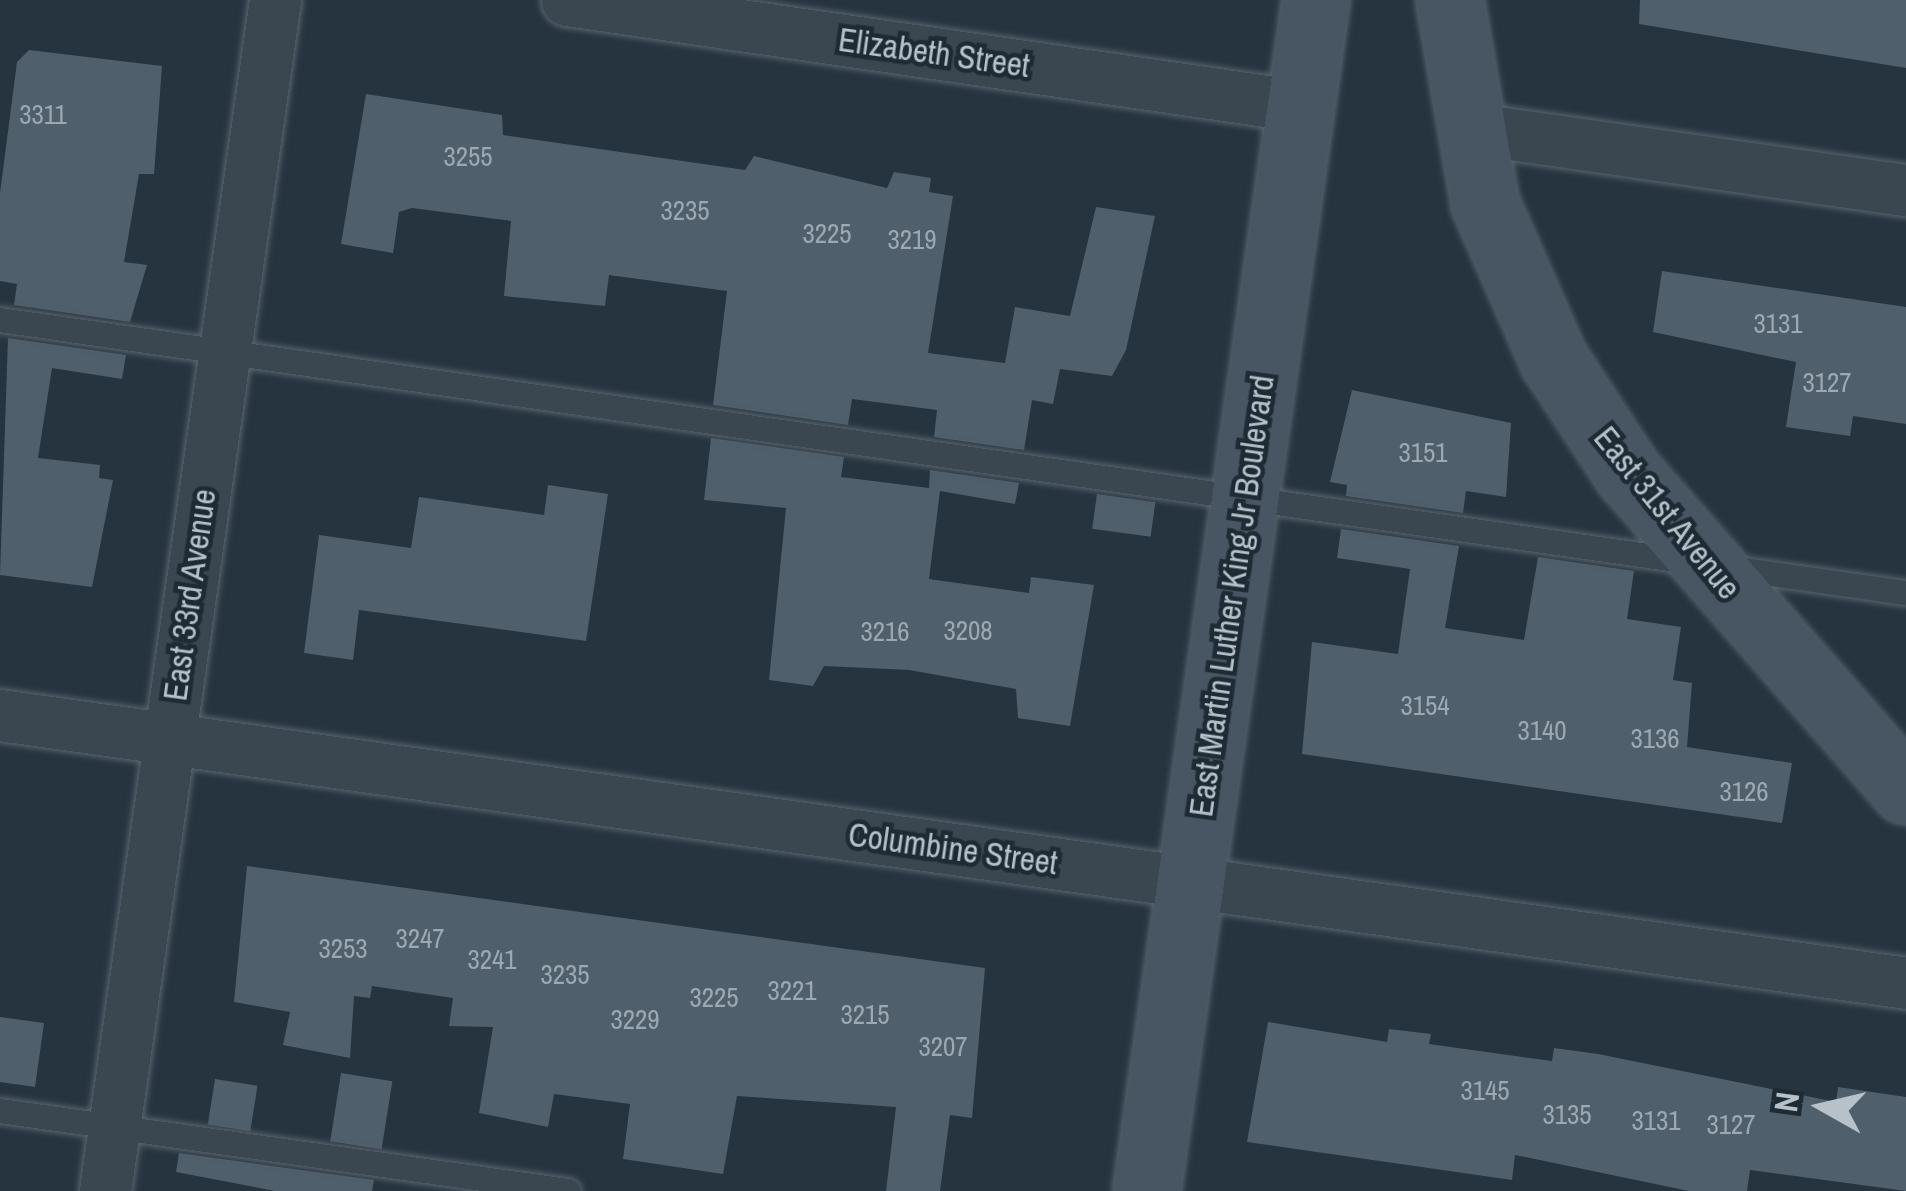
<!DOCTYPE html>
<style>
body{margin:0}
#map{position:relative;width:1906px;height:1191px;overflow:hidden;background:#263440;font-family:"Archivo Narrow",sans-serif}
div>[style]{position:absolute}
.building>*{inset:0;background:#4f5f6b;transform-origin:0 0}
.roads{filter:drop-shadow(0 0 3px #58646d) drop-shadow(0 0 3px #58646d)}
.lane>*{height:24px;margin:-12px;padding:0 12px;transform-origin:12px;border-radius:12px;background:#3a4650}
.street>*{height:51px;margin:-25.5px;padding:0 25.5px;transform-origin:25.5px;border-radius:25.5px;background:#3a4650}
.secondary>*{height:66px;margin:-33px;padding:0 33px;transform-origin:33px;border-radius:33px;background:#485563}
span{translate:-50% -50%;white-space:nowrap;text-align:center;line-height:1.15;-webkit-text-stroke:9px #1e2b35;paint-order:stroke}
.number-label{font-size:27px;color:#9ca8b2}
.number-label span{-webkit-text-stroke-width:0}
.street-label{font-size:33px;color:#b6c1ca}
.north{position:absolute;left:1762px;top:1047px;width:120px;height:120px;-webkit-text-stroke:9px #1e2b35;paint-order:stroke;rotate:278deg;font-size:33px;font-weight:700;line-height:48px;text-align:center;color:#b6c1ca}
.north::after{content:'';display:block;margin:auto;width:42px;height:54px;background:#b6c1ca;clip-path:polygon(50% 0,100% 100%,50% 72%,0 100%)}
</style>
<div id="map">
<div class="building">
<i style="clip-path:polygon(1640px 0,1906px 0,1906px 68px,1639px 24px)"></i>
<i style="clip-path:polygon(29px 50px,162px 66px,154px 174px,139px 174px,124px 262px,147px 265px,130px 322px,14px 305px,17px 284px,0 281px,0 193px,17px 62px)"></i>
<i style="clip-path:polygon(366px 94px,502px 115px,503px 135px,745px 170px,754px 156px,887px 188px,894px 172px,931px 178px,929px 192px,953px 196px,928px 353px,1005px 363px,1015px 307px,1070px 316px,1096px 207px,1155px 216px,1126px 350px,1112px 376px,1060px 369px,1053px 404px,1032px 400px,1024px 450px,934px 437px,937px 410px,852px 399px,848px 425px,713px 405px,727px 291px,609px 275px,605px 306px,504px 296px,511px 221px,412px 208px,399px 212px,393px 253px,341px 244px)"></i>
<i style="clip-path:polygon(1662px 271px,1906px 307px,1906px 424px,1853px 416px,1850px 436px,1786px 427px,1796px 362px,1653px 332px)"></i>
<i style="clip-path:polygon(8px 338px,126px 355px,122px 379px,52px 368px,38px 458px,100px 465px,99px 478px,113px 480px,92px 587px,0 575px)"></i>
<i style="clip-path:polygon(1352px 390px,1511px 423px,1506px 497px,1466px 491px,1463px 513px,1346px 496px,1347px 485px,1330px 482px)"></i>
<i style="clip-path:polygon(711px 438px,844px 457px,841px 477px,929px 488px,930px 470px,1019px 483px,1015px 504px,940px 491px,929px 579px,1029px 593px,1031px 577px,1094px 585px,1070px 726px,1018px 718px,1016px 689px,909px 670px,824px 666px,813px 686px,769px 680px,786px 508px,704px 500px)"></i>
<i style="clip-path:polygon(548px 485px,608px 494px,586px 641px,359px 610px,353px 660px,304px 653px,319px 535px,411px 548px,419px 497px,544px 515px)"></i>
<i style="left:1097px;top:494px;width:59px;height:35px;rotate:8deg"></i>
<i style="clip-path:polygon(1341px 529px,1459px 546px,1445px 628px,1524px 640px,1538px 557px,1634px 571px,1627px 619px,1681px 627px,1673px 680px,1692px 683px,1687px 747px,1792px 763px,1782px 823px,1302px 754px,1312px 642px,1398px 654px,1410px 569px,1337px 558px)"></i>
<i style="clip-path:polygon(247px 866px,985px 968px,972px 1118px,950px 1115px,940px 1191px,886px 1191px,896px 1107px,737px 1096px,723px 1174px,623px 1159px,630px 1104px,554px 1094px,548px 1127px,479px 1113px,493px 1027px,449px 1026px,453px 998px,372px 986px,370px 998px,354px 996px,350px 1058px,283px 1045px,290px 1012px,234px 1002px)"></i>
<i style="clip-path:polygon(0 1017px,44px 1023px,35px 1087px,0 1082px)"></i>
<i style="clip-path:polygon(1268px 1022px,1387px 1042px,1389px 1029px,1431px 1034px,1429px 1044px,1552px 1061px,1554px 1048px,1598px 1054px,1836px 1102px,1838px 1087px,1906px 1097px,1906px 1191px,1750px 1170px,1747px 1191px,1689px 1191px,1515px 1155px,1512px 1180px,1247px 1142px)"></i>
<i style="left:341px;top:1073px;width:52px;height:69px;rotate:9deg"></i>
<i style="left:215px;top:1079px;width:43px;height:46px;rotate:9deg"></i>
<i style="clip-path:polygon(179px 1153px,374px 1180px,372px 1191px,275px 1191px,176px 1172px)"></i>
</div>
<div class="roads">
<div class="lane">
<i style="left:0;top:320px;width:1707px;rotate:8.15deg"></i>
<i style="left:1730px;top:568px;width:178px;rotate:8.1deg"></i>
<i style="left:0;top:1111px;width:574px;rotate:8.02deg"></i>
</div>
<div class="street">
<i style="left:567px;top:0;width:742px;rotate:8.22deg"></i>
<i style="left:1469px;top:128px;width:441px;rotate:8.1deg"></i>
<i style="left:0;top:715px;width:1925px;rotate:8deg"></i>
<i style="left:105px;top:1191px;width:1203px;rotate:-81.88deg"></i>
</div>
<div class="secondary">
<i style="left:1450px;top:0;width:206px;rotate:80.2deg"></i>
<i style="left:1485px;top:203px;width:171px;rotate:66.3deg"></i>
<i style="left:1554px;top:360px;width:135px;rotate:56.8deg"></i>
<i style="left:1628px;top:473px;width:422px;rotate:48.8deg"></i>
<i style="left:1147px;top:1191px;width:1203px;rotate:-81.92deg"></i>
</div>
</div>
<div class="number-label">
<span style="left:43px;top:115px">3311</span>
<span style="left:468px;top:157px">3255</span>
<span style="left:685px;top:211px">3235</span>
<span style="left:827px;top:234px">3225</span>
<span style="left:912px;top:240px">3219</span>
<span style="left:1778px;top:324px">3131</span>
<span style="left:1827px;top:383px">3127</span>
<span style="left:1423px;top:453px">3151</span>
<span style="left:968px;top:631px">3208</span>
<span style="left:885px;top:632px">3216</span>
<span style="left:1425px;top:706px">3154</span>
<span style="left:1542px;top:731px">3140</span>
<span style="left:1655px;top:739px">3136</span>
<span style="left:1744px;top:792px">3126</span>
<span style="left:420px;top:939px">3247</span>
<span style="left:343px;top:949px">3253</span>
<span style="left:492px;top:960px">3241</span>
<span style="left:565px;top:975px">3235</span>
<span style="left:792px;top:991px">3221</span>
<span style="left:714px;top:998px">3225</span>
<span style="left:865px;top:1015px">3215</span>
<span style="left:635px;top:1020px">3229</span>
<span style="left:943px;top:1047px">3207</span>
<span style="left:1485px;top:1091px">3145</span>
<span style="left:1567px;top:1115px">3135</span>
<span style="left:1656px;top:1121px">3131</span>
<span style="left:1731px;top:1125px">3127</span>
</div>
<div class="street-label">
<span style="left:934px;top:53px;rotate:8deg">Elizabeth Street</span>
<span style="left:1667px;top:513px;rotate:51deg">East 31st Avenue</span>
<span style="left:190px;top:595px;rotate:-82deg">East 33rd Avenue</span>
<span style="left:1232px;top:596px;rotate:-82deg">East Martin Luther King Jr Boulevard</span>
<span style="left:953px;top:849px;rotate:8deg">Columbine Street</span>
</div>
<div class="north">N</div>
</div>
